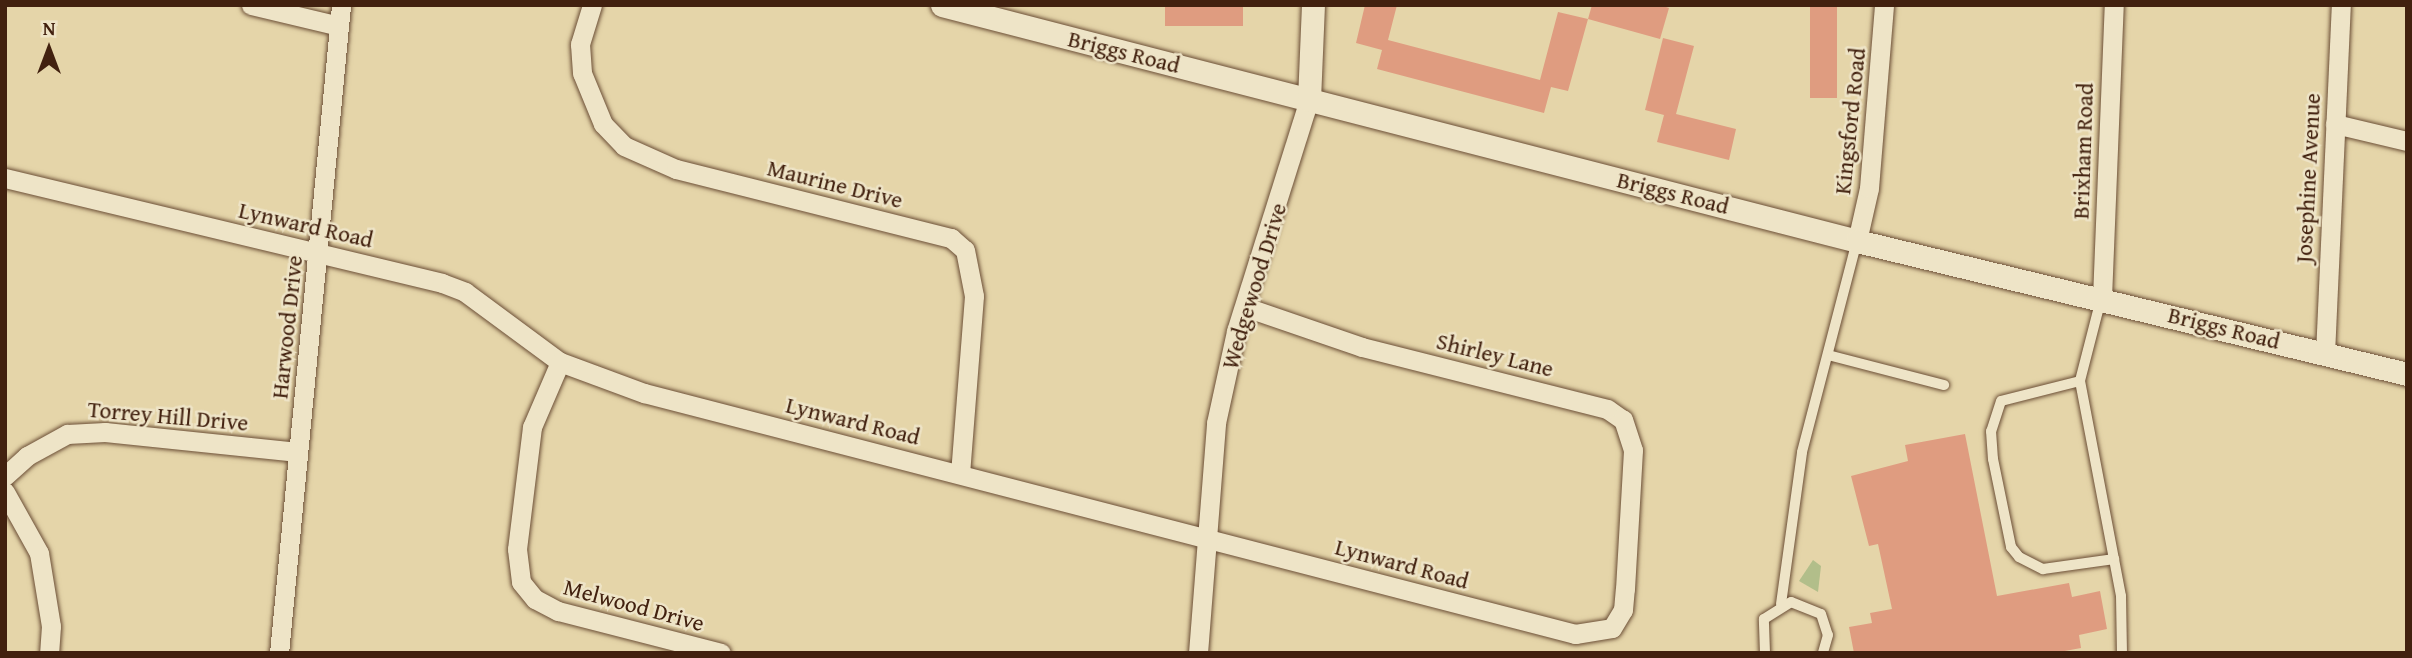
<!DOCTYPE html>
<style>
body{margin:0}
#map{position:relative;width:2412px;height:658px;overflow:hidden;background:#e5d5a9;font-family:"Gentium Book Plus",serif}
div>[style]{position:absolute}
.green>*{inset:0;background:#b2be8a}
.building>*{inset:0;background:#df9c80;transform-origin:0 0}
.roads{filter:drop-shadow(0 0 2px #6b4e36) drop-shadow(0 0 2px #6b4e36)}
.service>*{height:10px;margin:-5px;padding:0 5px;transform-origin:5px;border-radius:5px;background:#eee4c7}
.minor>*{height:19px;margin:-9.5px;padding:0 9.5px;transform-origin:9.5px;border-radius:9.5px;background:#eee4c7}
.tertiary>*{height:23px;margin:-11.5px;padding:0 11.5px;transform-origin:11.5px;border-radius:11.5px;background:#eee4c7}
span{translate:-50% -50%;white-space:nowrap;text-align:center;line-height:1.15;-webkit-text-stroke:5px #eee4c7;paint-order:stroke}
.street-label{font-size:23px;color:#42210f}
.frame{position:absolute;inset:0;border:7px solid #42210f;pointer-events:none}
.north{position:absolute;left:14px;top:14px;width:70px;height:70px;-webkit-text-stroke:5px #eee4c7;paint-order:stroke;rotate:0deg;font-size:19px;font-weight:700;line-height:28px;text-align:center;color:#42210f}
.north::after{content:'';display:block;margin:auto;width:24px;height:32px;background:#42210f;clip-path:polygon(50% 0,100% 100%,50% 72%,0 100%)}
</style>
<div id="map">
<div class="green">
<i style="clip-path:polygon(1813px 560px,1821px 566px,1818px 592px,1799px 581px)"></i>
</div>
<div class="building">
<i style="left:1165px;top:5px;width:78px;height:21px"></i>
<i style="clip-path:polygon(1365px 5px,1397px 5px,1388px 40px,1540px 80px,1558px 12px,1588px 19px,1568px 91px,1551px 87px,1544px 113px,1377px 69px,1382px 50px,1356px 43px)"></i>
<i style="clip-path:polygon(1592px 5px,1660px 5px,1669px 8px,1660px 39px,1588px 19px)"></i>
<i style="left:1810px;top:5px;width:27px;height:93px"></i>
<i style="clip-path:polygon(1663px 38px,1694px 46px,1676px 114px,1736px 129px,1729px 160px,1657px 142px,1664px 115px,1645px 110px)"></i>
<i style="clip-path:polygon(1965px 434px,1997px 596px,2069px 583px,2072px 597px,2100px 591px,2107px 629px,2079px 635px,2081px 648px,2054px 653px,1854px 653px,1849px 627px,1872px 623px,1870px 613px,1892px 609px,1878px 544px,1869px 546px,1851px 476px,1908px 461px,1905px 445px)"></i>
</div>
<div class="roads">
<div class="service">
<i style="left:2101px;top:299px;width:85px;rotate:104.4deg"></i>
<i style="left:2080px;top:381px;width:219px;rotate:79.2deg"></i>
<i style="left:2121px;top:596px;width:57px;rotate:89deg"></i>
<i style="left:1828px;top:355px;width:120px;rotate:14.5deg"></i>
<i style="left:2080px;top:381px;width:81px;rotate:165.8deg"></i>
<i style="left:2001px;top:401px;width:32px;rotate:108deg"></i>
<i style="left:1991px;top:431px;width:28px;rotate:86deg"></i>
<i style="left:1993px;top:459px;width:90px;rotate:78.4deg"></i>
<i style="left:2011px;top:547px;width:13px;rotate:51deg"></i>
<i style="left:2019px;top:557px;width:27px;rotate:27deg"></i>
<i style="left:2043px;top:569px;width:72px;rotate:-8deg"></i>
<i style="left:1781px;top:604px;width:153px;rotate:-82.1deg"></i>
<i style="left:1802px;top:452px;width:218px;rotate:-75.4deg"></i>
<i style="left:1765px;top:653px;width:34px;rotate:-92deg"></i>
<i style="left:1764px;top:619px;width:32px;rotate:-32deg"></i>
<i style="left:1791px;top:602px;width:32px;rotate:22deg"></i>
<i style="left:1821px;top:614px;width:22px;rotate:72deg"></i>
<i style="left:1828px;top:635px;width:19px;rotate:106deg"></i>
</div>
<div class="minor">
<i style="left:251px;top:5px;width:90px;rotate:13.4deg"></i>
<i style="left:592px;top:5px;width:41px;rotate:107.1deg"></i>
<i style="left:580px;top:44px;width:29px;rotate:86deg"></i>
<i style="left:582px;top:73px;width:55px;rotate:67.6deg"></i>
<i style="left:603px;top:124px;width:30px;rotate:46deg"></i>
<i style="left:624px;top:146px;width:57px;rotate:23.9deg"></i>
<i style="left:676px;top:169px;width:284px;rotate:14.1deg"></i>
<i style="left:951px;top:238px;width:18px;rotate:41deg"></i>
<i style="left:965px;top:250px;width:47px;rotate:78.9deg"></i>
<i style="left:974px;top:296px;width:178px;rotate:94.5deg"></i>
<i style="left:2335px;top:124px;width:74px;rotate:13.3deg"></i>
<i style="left:5px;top:178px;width:449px;rotate:13.5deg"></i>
<i style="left:442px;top:283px;width:25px;rotate:21deg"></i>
<i style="left:465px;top:292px;width:118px;rotate:36.4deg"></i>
<i style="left:560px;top:362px;width:90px;rotate:20.3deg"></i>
<i style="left:644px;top:393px;width:962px;rotate:14.51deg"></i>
<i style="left:1575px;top:634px;width:37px;rotate:-9deg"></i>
<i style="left:1612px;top:628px;width:21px;rotate:-59deg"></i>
<i style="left:1623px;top:610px;width:21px;rotate:-85deg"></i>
<i style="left:1625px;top:589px;width:139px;rotate:-86.7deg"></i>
<i style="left:1633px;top:450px;width:32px;rotate:-108deg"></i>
<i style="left:1623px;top:420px;width:19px;rotate:-145deg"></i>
<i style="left:1607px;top:409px;width:253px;rotate:-165.8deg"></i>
<i style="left:1362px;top:347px;width:124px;rotate:-161.1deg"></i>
<i style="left:1857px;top:241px;width:54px;rotate:-77.2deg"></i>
<i style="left:1869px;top:188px;width:184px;rotate:-85.3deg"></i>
<i style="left:2102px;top:298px;width:293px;rotate:-87.7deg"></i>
<i style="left:2325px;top:354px;width:349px;rotate:-87.4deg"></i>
<i style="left:560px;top:362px;width:71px;rotate:113.3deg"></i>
<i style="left:532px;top:427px;width:123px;rotate:97deg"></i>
<i style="left:517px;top:549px;width:33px;rotate:83deg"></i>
<i style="left:521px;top:582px;width:22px;rotate:51deg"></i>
<i style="left:535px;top:599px;width:26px;rotate:28deg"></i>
<i style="left:558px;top:611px;width:168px;rotate:14.4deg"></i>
<i style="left:5px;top:476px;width:30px;rotate:-42deg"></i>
<i style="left:27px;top:456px;width:46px;rotate:-28.8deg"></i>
<i style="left:67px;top:434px;width:38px;rotate:-3deg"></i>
<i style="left:105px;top:432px;width:194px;rotate:5.9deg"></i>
<i style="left:5px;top:492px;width:70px;rotate:60.9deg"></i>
<i style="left:39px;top:553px;width:74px;rotate:80.7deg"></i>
<i style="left:51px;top:626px;width:27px;rotate:94deg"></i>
<i style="left:279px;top:653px;width:651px;rotate:-84.53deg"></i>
<i style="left:1198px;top:653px;width:231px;rotate:-85.5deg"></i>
<i style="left:1216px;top:423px;width:94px;rotate:-77.7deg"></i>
<i style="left:1236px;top:331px;width:242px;rotate:-72.5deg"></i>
</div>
<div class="tertiary">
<i style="left:942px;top:5px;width:945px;rotate:14.46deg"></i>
<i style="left:1857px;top:241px;width:566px;rotate:13.59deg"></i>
<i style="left:1309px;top:100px;width:95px;rotate:-87.6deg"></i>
</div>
</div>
<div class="street-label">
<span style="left:1124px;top:52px;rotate:14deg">Briggs Road</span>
<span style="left:1850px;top:121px;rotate:-84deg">Kingsford Road</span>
<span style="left:2083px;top:151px;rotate:-88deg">Brixham Road</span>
<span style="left:2308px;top:178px;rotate:-87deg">Josephine Avenue</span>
<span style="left:835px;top:184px;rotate:14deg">Maurine Drive</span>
<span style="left:1673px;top:193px;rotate:14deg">Briggs Road</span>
<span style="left:306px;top:225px;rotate:13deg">Lynward Road</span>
<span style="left:1254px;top:286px;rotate:-73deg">Wedgewood Drive</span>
<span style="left:287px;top:327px;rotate:-84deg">Harwood Drive</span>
<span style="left:2224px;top:328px;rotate:14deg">Briggs Road</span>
<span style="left:1495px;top:355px;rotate:14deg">Shirley Lane</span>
<span style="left:168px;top:416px;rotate:5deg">Torrey Hill Drive</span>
<span style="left:853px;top:421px;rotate:14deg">Lynward Road</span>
<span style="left:1402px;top:564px;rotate:15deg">Lynward Road</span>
<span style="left:634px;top:605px;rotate:15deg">Melwood Drive</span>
</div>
<div class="frame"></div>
<div class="north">N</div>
</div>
